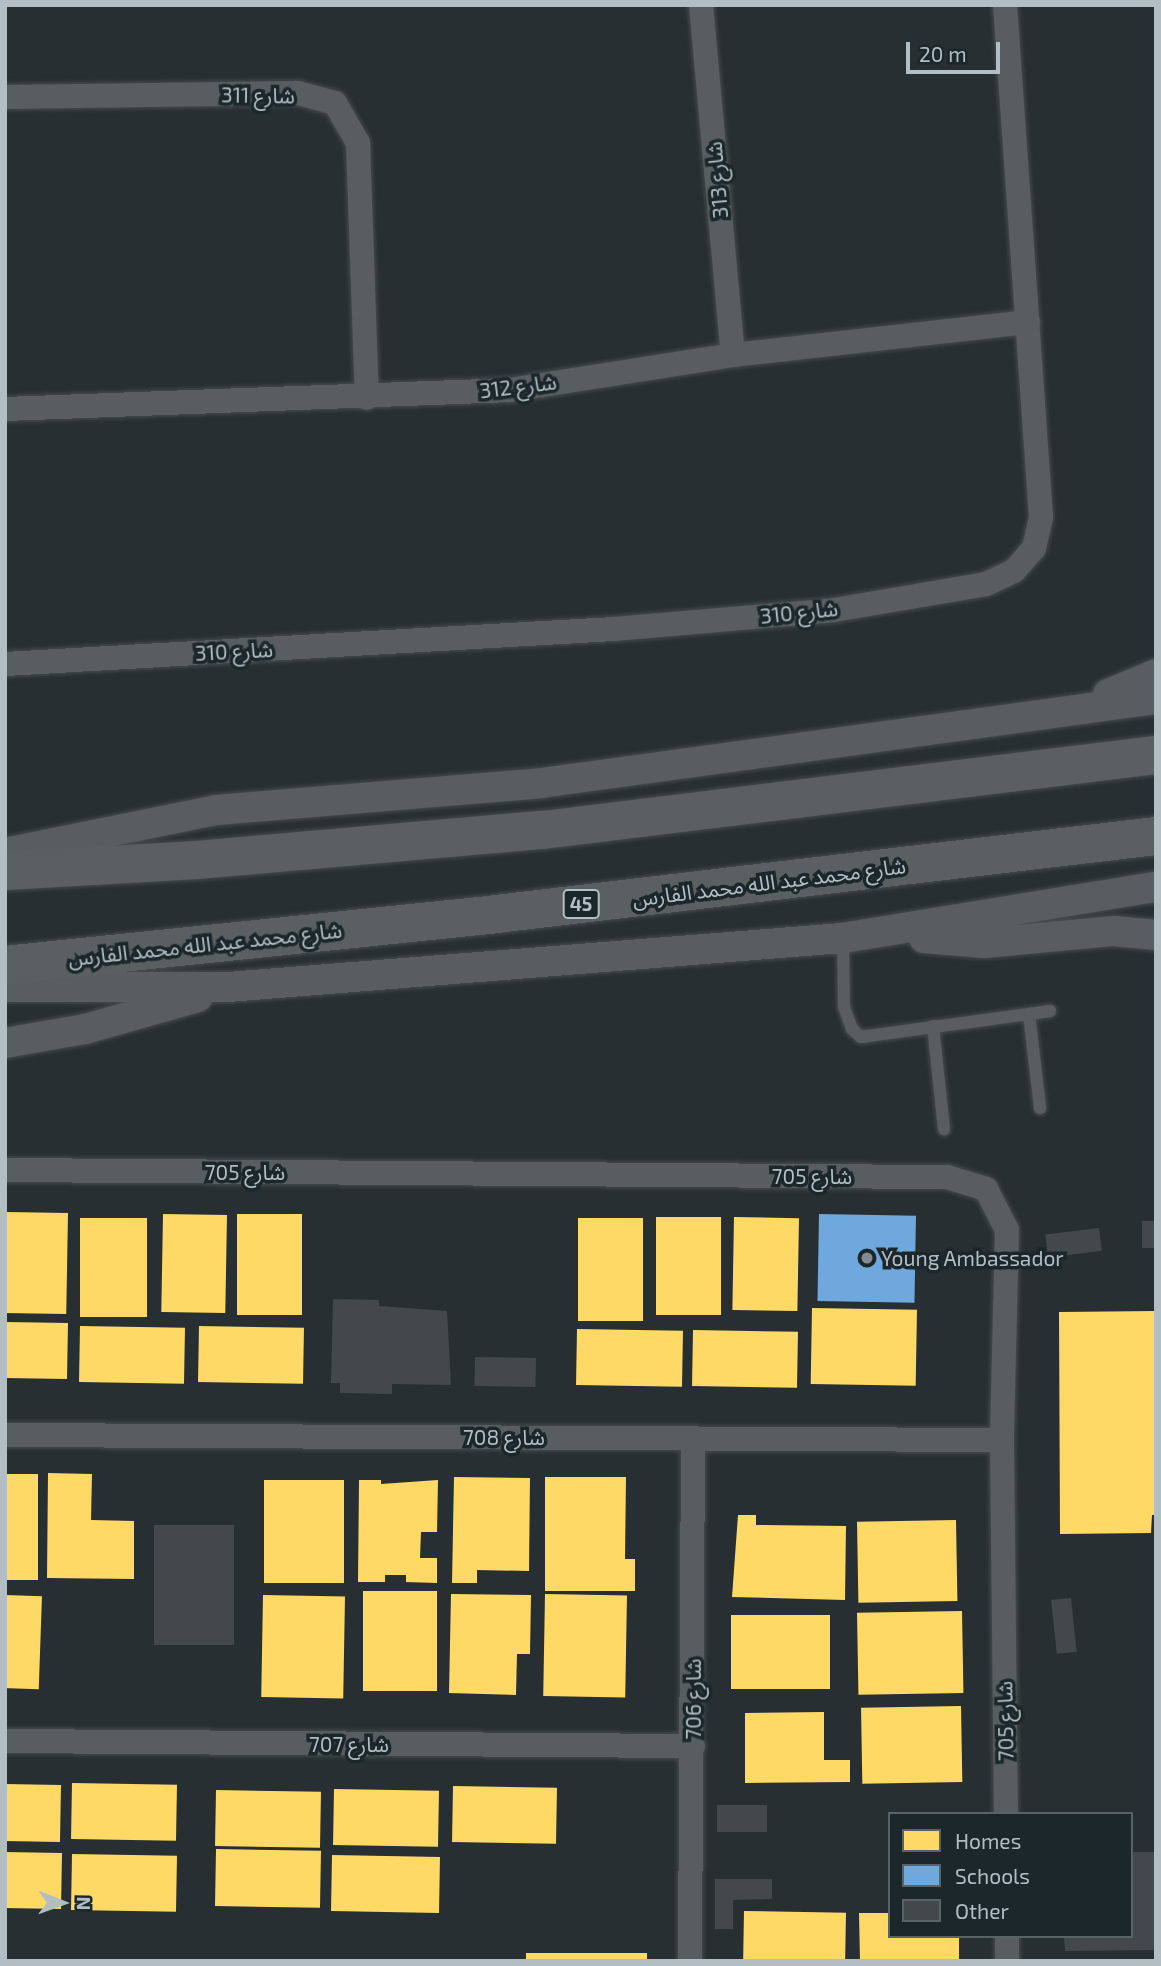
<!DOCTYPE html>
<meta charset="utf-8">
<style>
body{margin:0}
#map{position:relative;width:1161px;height:1966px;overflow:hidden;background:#282f32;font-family:"Exo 2","Noto Sans Arabic",sans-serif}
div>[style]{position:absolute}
.homes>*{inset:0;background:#ffd966;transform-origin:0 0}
.schools>*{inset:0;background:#6fa8dc;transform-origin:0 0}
.building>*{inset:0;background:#42484b;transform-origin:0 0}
.roads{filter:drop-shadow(0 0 2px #464b4d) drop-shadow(0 0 2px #464b4d)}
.service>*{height:12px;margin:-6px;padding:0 6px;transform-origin:6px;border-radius:6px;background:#575d61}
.minor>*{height:24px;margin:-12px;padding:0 12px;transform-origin:12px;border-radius:12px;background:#575d61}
.tertiary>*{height:30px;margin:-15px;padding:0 15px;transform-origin:15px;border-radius:15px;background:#575d61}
.primary>*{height:38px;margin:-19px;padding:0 19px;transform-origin:19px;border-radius:19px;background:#5a6062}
.dots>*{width:19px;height:19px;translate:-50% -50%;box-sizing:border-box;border:4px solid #1c272b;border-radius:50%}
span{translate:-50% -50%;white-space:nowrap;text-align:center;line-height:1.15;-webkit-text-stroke:7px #1c272b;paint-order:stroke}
.shield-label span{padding:2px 5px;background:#1c272b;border:2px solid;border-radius:5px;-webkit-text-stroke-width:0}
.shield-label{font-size:19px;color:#b2bec3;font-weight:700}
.street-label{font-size:21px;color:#b2bec3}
.poi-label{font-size:21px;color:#b2bec3}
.left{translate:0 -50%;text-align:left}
.frame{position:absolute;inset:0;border:7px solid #b2bec3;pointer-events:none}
.legend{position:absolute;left:888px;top:1812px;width:245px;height:126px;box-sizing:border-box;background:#1c272b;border:2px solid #586368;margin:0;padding:9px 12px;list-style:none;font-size:21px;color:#b2bec3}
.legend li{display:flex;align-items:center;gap:14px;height:35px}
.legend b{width:35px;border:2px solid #586368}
.north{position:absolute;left:28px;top:1868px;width:70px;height:70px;-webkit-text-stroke:5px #1c272b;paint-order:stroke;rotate:91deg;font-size:19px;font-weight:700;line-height:28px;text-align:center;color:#b2bec3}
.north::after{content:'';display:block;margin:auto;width:24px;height:32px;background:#b2bec3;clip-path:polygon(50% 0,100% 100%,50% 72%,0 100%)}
.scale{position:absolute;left:906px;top:42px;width:94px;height:32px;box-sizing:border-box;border:4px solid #b2bec3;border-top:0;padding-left:9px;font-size:21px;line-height:24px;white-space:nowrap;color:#b2bec3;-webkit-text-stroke:5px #1c272b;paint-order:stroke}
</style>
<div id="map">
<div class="homes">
<i style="left:5px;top:1212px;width:63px;height:101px;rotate:1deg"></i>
<i style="left:163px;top:1214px;width:64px;height:98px;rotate:1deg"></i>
<i style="left:237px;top:1214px;width:65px;height:101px"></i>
<i style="left:656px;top:1217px;width:65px;height:98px"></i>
<i style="left:734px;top:1217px;width:65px;height:93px;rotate:1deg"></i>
<i style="left:80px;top:1218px;width:67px;height:99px"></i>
<i style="left:578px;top:1218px;width:65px;height:103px"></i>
<i style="left:812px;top:1308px;width:105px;height:76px;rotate:1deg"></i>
<i style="clip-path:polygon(1156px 1311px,1156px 1515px,1152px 1515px,1151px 1533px,1060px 1534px,1059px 1312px)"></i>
<i style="left:5px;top:1322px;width:63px;height:56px;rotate:1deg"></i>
<i style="left:80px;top:1326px;width:105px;height:56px;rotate:1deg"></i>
<i style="left:199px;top:1326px;width:105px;height:56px;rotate:1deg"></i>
<i style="left:577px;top:1329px;width:106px;height:56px;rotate:1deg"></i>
<i style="left:693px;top:1330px;width:105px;height:56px;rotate:1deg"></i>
<i style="clip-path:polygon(48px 1473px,92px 1474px,91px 1520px,134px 1521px,134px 1579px,47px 1578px)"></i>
<i style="left:5px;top:1474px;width:33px;height:106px"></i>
<i style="clip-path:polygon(454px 1477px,530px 1478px,529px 1571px,477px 1570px,477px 1583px,452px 1583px)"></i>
<i style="clip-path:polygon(545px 1477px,626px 1477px,625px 1559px,635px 1559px,635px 1591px,545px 1591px)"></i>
<i style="left:264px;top:1480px;width:80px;height:103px"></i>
<i style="clip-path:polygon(359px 1480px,381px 1480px,381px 1484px,438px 1480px,437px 1532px,421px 1532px,420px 1558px,437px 1558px,437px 1583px,406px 1582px,406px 1575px,385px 1575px,385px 1582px,358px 1582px)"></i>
<i style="clip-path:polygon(738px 1515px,756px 1515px,756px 1525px,846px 1526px,845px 1600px,732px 1597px)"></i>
<i style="left:956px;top:1520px;width:81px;height:99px;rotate:89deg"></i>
<i style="left:363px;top:1591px;width:74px;height:100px"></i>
<i style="clip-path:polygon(451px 1594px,531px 1595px,530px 1654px,517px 1654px,516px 1695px,449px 1693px)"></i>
<i style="left:545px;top:1594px;width:82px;height:102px;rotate:1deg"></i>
<i style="left:5px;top:1595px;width:37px;height:93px;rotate:2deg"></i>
<i style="left:263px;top:1595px;width:82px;height:102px;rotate:1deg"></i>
<i style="left:962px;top:1611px;width:82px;height:105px;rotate:89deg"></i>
<i style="left:830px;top:1615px;width:74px;height:99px;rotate:90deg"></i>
<i style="left:961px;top:1706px;width:76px;height:100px;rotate:89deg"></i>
<i style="clip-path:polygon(824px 1712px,824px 1760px,850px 1760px,850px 1782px,745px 1783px,745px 1713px)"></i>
<i style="left:72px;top:1783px;width:105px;height:56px;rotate:1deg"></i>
<i style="left:5px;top:1784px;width:56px;height:57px;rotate:1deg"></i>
<i style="left:453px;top:1786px;width:104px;height:56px;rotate:1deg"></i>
<i style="left:334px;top:1789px;width:105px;height:56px;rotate:1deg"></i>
<i style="left:216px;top:1790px;width:105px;height:56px;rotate:1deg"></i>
<i style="left:216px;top:1849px;width:105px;height:57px;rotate:1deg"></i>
<i style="left:5px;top:1852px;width:57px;height:56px;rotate:1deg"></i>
<i style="left:72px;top:1854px;width:105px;height:56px;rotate:1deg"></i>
<i style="left:332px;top:1855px;width:108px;height:56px;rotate:1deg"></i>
<i style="left:744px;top:1911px;width:102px;height:50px;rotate:1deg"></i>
<i style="clip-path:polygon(859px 1913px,890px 1913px,890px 1936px,959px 1936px,959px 1961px,860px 1961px)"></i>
<i style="left:526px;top:1953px;width:121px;height:8px"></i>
</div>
<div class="schools">
<i style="left:819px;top:1214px;width:97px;height:87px;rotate:1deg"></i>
</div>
<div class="building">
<i style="left:1156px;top:1221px;width:27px;height:14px;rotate:90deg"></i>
<i style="left:1099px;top:1228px;width:23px;height:54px;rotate:83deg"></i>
<i style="clip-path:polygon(333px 1299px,379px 1300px,379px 1306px,447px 1311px,451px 1385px,392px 1384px,392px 1394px,340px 1393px,340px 1383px,331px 1383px)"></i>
<i style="left:475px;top:1357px;width:61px;height:29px;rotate:1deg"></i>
<i style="left:154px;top:1525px;width:80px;height:120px"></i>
<i style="left:1071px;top:1598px;width:54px;height:20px;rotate:84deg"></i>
<i style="left:717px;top:1805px;width:50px;height:27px"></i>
<i style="clip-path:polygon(1131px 1852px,1156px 1852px,1156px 1950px,1065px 1951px,1064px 1936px,1131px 1936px)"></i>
<i style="clip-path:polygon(715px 1879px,772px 1879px,772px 1899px,733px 1900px,733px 1929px,715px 1929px)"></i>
</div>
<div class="roads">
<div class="service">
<i style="left:843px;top:938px;width:69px;rotate:89.2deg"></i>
<i style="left:844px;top:1007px;width:23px;rotate:70deg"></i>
<i style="left:852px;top:1029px;width:12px;rotate:42deg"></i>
<i style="left:861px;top:1037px;width:191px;rotate:-7.8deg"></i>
<i style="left:1029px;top:1014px;width:95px;rotate:83.3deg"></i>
<i style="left:933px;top:1026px;width:104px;rotate:83.9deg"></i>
</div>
<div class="minor">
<i style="left:701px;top:5px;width:351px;rotate:84.8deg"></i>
<i style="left:5px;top:97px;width:293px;rotate:-0.8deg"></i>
<i style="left:298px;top:93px;width:38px;rotate:15deg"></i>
<i style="left:335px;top:103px;width:46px;rotate:60.1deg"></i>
<i style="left:358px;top:143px;width:255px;rotate:88deg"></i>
<i style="left:5px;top:409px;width:505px;rotate:-2.15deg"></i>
<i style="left:510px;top:390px;width:226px;rotate:-8.9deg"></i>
<i style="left:733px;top:355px;width:297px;rotate:-6.4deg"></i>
<i style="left:5px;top:664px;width:610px;rotate:-3.29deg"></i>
<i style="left:614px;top:629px;width:221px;rotate:-4.9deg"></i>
<i style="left:834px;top:610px;width:154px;rotate:-9.7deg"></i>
<i style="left:986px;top:584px;width:31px;rotate:-25deg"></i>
<i style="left:1014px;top:571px;width:30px;rotate:-49deg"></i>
<i style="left:1034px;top:548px;width:32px;rotate:-77deg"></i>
<i style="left:1041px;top:517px;width:513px;rotate:-94.02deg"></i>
<i style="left:5px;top:1170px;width:942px;rotate:0.43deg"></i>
<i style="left:947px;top:1177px;width:41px;rotate:17.1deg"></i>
<i style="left:986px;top:1189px;width:46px;rotate:62.9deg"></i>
<i style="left:1007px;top:1230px;width:210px;rotate:91.4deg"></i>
<i style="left:1002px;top:1440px;width:374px;rotate:89.4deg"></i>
<i style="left:5px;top:1435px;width:997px;rotate:0.29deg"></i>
<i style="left:5px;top:1741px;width:688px;rotate:0.42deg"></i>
<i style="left:1007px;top:1936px;width:25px;rotate:90deg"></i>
<i style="left:690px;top:1961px;width:523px;rotate:-89.67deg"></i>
</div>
<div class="tertiary">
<i style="left:1108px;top:694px;width:52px;rotate:-22.6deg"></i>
<i style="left:5px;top:853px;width:215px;rotate:-11.5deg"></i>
<i style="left:216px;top:810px;width:326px;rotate:-4.7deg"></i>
<i style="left:541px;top:783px;width:621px;rotate:-7.78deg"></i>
<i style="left:924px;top:938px;width:60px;rotate:4.8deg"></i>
<i style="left:984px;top:943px;width:131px;rotate:-5.3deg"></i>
<i style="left:1114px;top:931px;width:42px;rotate:5.4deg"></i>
<i style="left:5px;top:987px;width:223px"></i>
<i style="left:228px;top:987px;width:617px;rotate:-4.56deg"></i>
<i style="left:843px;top:938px;width:317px;rotate:-9.3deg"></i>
<i style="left:5px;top:1043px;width:81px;rotate:-9.9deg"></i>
<i style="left:85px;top:1029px;width:117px;rotate:-15.8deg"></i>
</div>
<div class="primary">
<i style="left:5px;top:871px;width:192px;rotate:-3.3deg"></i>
<i style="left:197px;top:860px;width:347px;rotate:-5deg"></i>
<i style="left:543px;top:830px;width:618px;rotate:-6.98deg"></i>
<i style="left:5px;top:965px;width:494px;rotate:-5.9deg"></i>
<i style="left:496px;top:914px;width:665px;rotate:-6.74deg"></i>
</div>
</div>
<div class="dots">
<i style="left:867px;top:1258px;background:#828c90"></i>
</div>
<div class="shield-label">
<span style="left:581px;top:904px">45</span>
</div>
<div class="street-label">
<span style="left:258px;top:95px;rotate:1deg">شارع 311</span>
<span style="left:717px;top:180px;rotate:-95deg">شارع 313</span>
<span style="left:518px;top:386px;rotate:-7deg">شارع 312</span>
<span style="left:799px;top:612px;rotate:-6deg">شارع 310</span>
<span style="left:234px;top:651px;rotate:-3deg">شارع 310</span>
<span style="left:769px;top:882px;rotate:-7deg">شارع محمد عبد الله محمد الفارس</span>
<span style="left:205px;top:944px;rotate:-6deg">شارع محمد عبد الله محمد الفارس</span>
<span style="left:245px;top:1172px">شارع 705</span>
<span style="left:812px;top:1176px">شارع 705</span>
<span style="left:504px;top:1437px">شارع 708</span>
<span style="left:693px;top:1699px;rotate:-90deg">شارع 706</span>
<span style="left:1005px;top:1721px;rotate:-91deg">شارع 705</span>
<span style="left:349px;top:1744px">شارع 707</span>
</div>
<div class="poi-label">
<span class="left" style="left:881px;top:1258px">Young Ambassador</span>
</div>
<div class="frame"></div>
<ul class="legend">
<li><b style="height:19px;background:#ffd966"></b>Homes</li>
<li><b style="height:19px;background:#6fa8dc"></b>Schools</li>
<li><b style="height:19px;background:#42484b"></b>Other</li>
</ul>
<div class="north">N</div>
<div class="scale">20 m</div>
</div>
